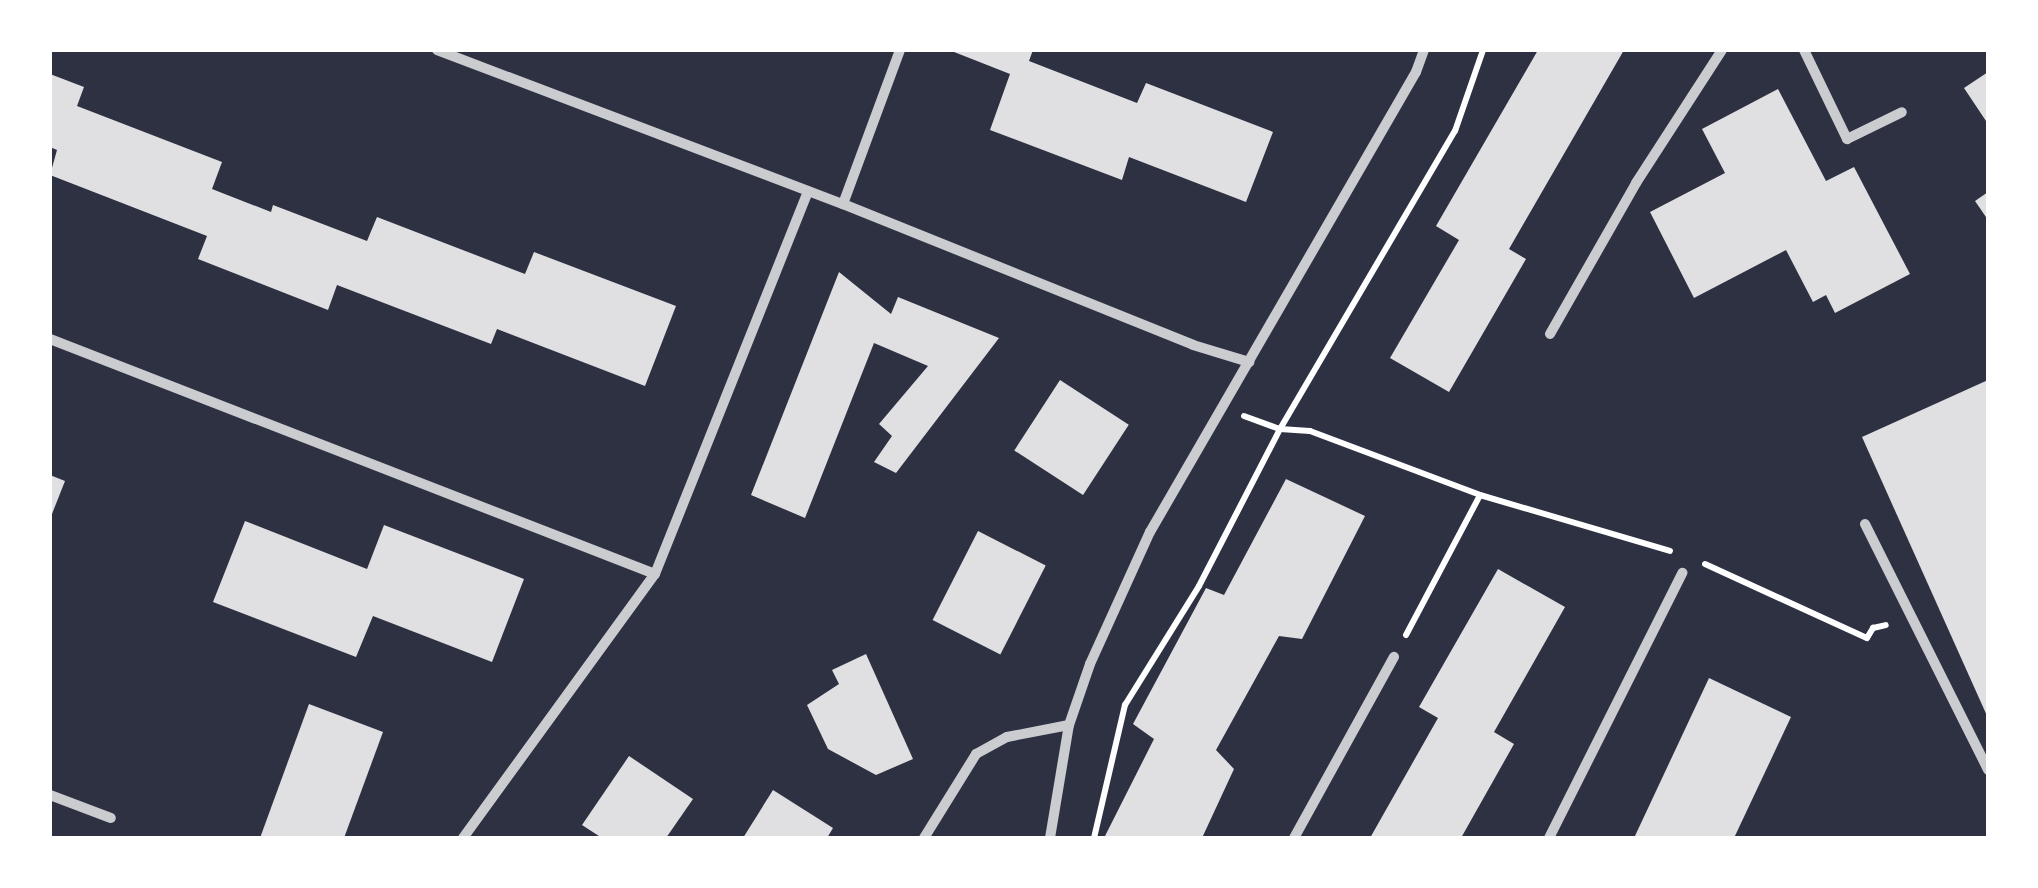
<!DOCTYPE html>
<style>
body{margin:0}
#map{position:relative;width:2038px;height:888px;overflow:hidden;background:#2d3142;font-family:Rubik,sans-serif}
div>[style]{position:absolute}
.building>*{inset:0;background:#e0e0e3;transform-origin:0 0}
.path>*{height:6px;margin:-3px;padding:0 3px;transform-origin:3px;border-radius:3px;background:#fff}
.minor>*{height:10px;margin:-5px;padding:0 5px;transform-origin:5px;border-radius:5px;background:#caccd0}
span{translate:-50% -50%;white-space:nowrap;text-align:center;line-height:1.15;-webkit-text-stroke:9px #fff;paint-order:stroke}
.frame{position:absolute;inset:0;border:52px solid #fff;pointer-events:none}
</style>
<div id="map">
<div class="building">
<i style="clip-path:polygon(949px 50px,1033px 50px,1029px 61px,1137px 103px,1146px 83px,1273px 132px,1246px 202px,1129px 157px,1122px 180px,990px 130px,1010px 74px)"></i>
<i style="clip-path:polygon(1538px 50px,1624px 50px,1509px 249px,1526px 259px,1449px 392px,1390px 358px,1459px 240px,1436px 226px)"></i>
<i style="clip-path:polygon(1988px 72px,1988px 124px,1964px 88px)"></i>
<i style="clip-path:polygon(50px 74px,84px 87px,77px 106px,222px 162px,212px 189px,271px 212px,273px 205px,367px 241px,377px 217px,525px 274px,534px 252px,676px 306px,645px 386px,497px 329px,491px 344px,337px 285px,328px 310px,198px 259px,207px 236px,50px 175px,57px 150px,50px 147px)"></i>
<i style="clip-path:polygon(1778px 89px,1826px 181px,1854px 167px,1910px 274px,1835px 313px,1826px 295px,1813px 302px,1786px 250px,1694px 298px,1650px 212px,1725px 173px,1702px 129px)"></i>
<i style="clip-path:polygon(1988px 192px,1988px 220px,1975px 201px)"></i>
<i style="clip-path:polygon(839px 272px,891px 314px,898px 297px,999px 338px,896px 473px,874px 462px,892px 436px,879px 424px,928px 366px,874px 343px,805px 518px,751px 495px)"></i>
<i style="left:1060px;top:380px;width:82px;height:84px;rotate:33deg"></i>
<i style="clip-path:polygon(1988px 380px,1988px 718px,1862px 437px)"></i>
<i style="clip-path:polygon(50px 475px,65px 481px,50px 519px)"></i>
<i style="clip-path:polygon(1286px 479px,1365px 516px,1302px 639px,1279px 636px,1216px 750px,1234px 769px,1202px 838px,1104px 838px,1154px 739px,1133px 724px,1206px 588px,1224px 595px)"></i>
<i style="clip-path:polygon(245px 521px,367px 569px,384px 525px,524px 579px,492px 662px,373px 616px,356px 657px,213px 602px)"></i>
<i style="left:978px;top:531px;width:76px;height:100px;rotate:27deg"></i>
<i style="clip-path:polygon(1498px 569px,1565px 607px,1494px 732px,1514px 744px,1461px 838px,1370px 838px,1438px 718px,1419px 707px)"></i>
<i style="clip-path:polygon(866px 654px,913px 759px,876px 775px,828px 749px,807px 705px,839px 684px,832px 670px)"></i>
<i style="clip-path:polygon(1709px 678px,1791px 717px,1734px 838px,1634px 838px)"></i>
<i style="clip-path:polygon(309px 704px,383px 732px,344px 838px,260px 838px)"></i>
<i style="clip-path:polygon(629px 756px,693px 799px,666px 838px,602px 838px,582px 825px)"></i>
<i style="clip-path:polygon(773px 790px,833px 828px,827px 838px,743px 838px)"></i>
</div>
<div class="path">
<i style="left:1244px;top:416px;width:38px;rotate:20deg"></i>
<i style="left:1280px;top:429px;width:30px;rotate:4deg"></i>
<i style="left:1310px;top:431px;width:182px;rotate:20.6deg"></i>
<i style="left:1480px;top:495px;width:198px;rotate:16.4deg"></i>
<i style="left:1705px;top:564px;width:178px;rotate:24.6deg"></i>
<i style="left:1867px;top:638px;width:12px;rotate:-59deg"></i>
<i style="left:1873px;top:628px;width:13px;rotate:-13deg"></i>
<i style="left:1406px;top:635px;width:158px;rotate:-62.1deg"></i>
<i style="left:1094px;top:838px;width:137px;rotate:-76.9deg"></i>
<i style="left:1125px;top:705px;width:140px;rotate:-58.1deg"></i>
<i style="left:1199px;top:586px;width:177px;rotate:-62.7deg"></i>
<i style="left:1280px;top:429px;width:346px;rotate:-59.6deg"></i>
<i style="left:1455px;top:131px;width:86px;rotate:-70.9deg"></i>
</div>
<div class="minor">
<i style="left:437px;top:50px;width:434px;rotate:20.8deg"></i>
<i style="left:843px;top:204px;width:377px;rotate:21.9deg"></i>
<i style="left:1193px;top:345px;width:59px;rotate:16.9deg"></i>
<i style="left:1804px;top:50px;width:99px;rotate:64.2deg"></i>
<i style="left:1847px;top:139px;width:61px;rotate:-26.1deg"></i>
<i style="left:843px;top:204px;width:164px;rotate:-69.7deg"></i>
<i style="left:1550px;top:334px;width:174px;rotate:-60.3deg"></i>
<i style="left:1636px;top:183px;width:158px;rotate:-57.1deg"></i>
<i style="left:50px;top:339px;width:649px;rotate:21.23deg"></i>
<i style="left:1865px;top:524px;width:275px;rotate:63.4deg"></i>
<i style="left:50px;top:795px;width:65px;rotate:20.7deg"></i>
<i style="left:463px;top:838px;width:326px;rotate:-54deg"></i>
<i style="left:655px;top:574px;width:412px;rotate:-68.2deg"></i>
<i style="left:924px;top:838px;width:99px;rotate:-58.2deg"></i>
<i style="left:976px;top:754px;width:35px;rotate:-29deg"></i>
<i style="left:1007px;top:737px;width:63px;rotate:-11deg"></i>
<i style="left:1050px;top:838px;width:115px;rotate:-80.5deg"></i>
<i style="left:1069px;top:725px;width:65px;rotate:-71deg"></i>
<i style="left:1090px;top:664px;width:145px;rotate:-65.6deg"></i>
<i style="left:1150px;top:532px;width:531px;rotate:-59.96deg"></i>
<i style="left:1416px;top:72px;width:23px;rotate:-70deg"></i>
<i style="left:1294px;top:838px;width:207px;rotate:-61.1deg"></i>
<i style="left:1549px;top:838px;width:297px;rotate:-63.3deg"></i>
</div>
<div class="frame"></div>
</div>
